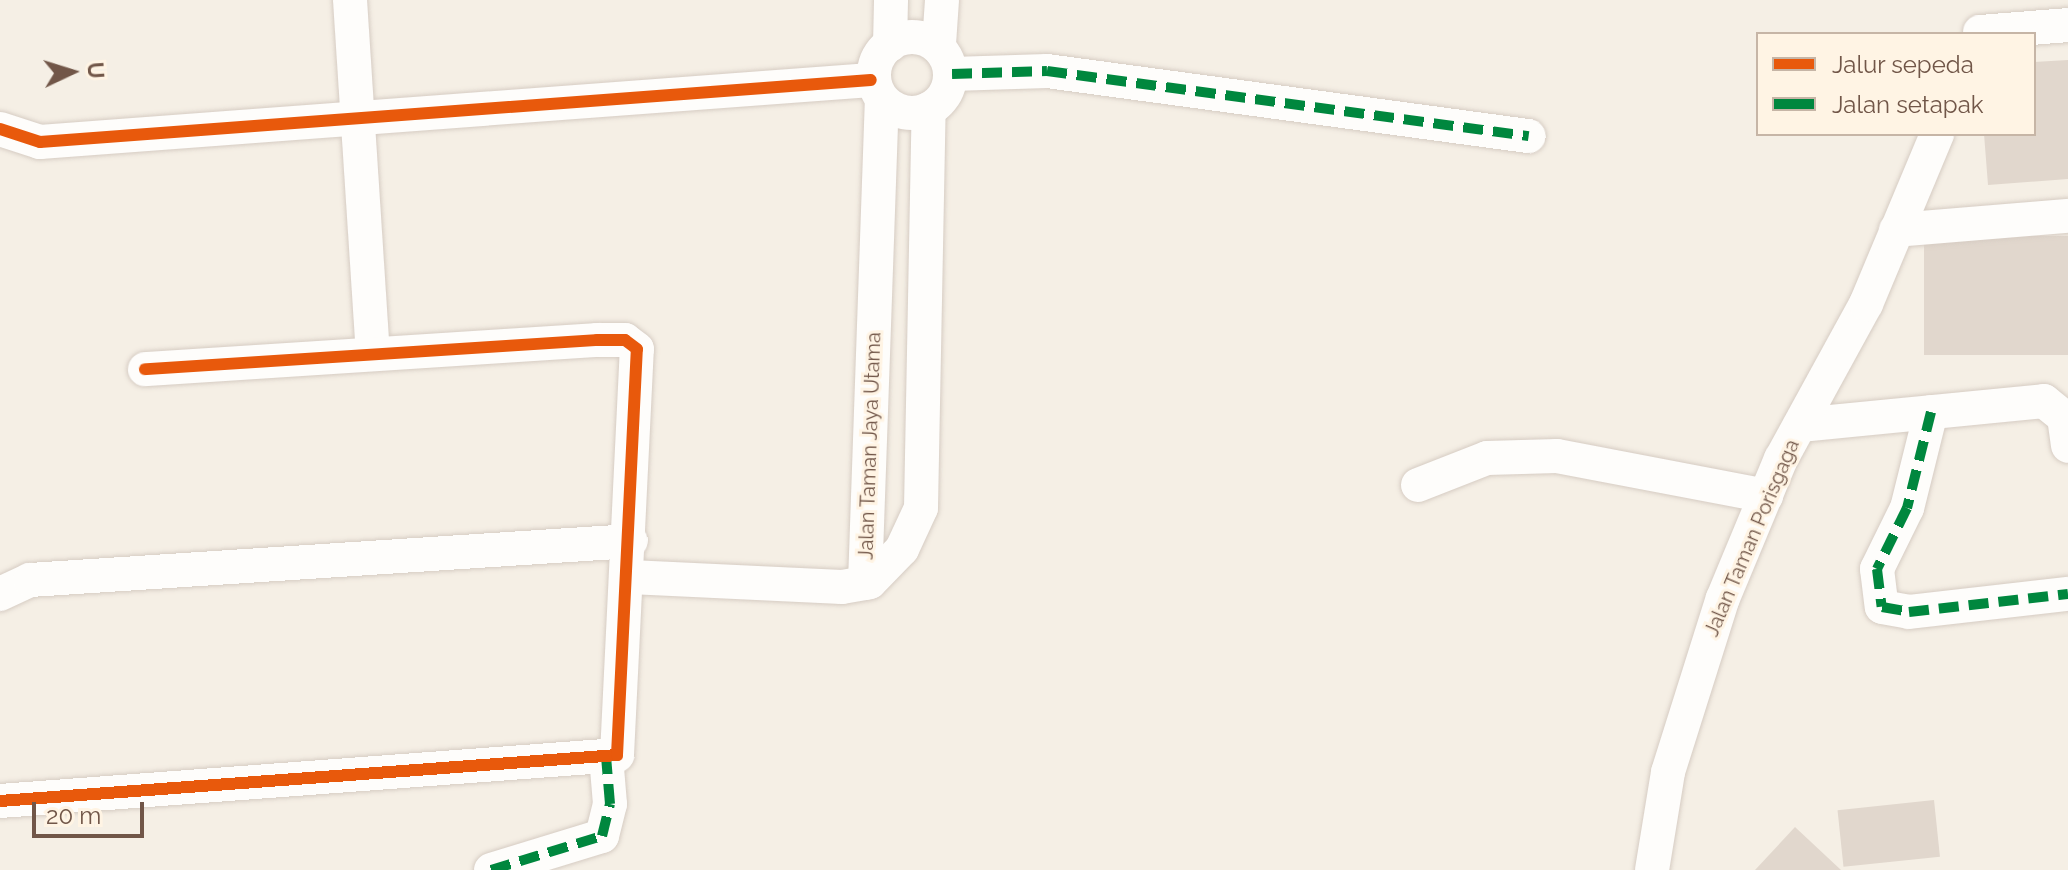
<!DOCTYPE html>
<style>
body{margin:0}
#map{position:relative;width:2068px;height:870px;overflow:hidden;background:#f5efe5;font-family:Raleway,sans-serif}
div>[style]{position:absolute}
.building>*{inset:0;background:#e1d7cd;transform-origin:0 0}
.roads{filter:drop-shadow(0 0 2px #d6ccc3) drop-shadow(0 0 2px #d6ccc3)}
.minor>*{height:34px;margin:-17px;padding:0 17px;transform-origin:17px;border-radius:17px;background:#fefdfb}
.minor>.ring{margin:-17px;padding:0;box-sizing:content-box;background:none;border:34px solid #fefdfb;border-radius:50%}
.quiet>*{height:10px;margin-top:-5px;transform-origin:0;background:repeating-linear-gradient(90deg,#00873e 0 20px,transparent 0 30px)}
.cycleway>*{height:12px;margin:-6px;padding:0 6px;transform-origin:6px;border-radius:6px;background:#e8590c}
span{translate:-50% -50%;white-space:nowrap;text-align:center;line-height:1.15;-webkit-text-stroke:6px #fff4e4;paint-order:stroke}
.street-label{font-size:20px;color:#715648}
.legend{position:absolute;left:1756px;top:32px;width:280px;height:104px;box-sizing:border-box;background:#fff4e4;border:2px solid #c6b5a6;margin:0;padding:10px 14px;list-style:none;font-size:24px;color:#715648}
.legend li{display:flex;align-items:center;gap:16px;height:40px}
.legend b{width:40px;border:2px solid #c6b5a6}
.north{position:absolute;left:32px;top:32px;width:80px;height:80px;-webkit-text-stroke:6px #fff4e4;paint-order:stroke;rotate:86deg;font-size:22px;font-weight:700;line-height:32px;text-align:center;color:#715648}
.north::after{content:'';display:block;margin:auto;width:28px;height:36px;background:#715648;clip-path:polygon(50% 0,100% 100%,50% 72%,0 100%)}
.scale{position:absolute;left:32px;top:802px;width:112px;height:36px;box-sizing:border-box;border:4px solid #715648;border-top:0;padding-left:10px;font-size:24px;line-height:28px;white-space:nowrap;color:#715648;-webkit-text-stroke:6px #fff4e4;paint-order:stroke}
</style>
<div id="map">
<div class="building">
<i style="clip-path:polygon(2068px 60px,2068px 179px,1988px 185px,1984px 134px,2034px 134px,2034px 62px)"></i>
<i style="left:2068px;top:236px;width:119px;height:144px;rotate:90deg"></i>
<i style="left:1934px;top:800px;width:57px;height:97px;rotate:84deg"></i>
<i style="clip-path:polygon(1795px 827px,1841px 870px,1755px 870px)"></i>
</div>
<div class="roads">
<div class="minor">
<i style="left:350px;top:0;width:352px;rotate:86.3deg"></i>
<i style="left:1980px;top:32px;width:88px;rotate:-4.5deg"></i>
<i class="ring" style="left:874px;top:37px;width:42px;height:42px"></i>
<i style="left:939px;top:44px;width:44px;rotate:-86.1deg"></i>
<i style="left:890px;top:45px;width:45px;rotate:-88.7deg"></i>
<i style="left:952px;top:74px;width:95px;rotate:-1.8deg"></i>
<i style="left:1047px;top:71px;width:486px;rotate:7.7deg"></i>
<i style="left:0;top:129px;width:42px;rotate:18deg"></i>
<i style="left:40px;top:142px;width:833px;rotate:-4.27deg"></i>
<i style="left:1896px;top:230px;width:173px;rotate:-4.7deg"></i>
<i style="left:1931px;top:412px;width:99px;rotate:104deg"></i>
<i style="left:1907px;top:508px;width:68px;rotate:116.2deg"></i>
<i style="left:1877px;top:569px;width:38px;rotate:83deg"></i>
<i style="left:1882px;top:607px;width:27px;rotate:10deg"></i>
<i style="left:1909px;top:612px;width:160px;rotate:-6.5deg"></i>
<i style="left:1800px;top:425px;width:245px;rotate:-5.6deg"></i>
<i style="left:2044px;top:401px;width:26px;rotate:39deg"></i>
<i style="left:2064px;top:417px;width:29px;rotate:82deg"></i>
<i style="left:1418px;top:485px;width:74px;rotate:-21.4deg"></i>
<i style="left:1487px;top:458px;width:70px;rotate:-1.6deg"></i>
<i style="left:1557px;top:456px;width:213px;rotate:10.8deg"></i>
<i style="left:630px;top:577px;width:212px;rotate:2.7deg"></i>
<i style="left:842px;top:587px;width:28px;rotate:-10deg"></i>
<i style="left:870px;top:582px;width:46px;rotate:-45.9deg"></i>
<i style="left:902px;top:549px;width:45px;rotate:-65.1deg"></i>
<i style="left:921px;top:508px;width:399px;rotate:-88.9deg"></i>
<i style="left:865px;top:583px;width:480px;rotate:-88deg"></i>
<i style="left:0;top:594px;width:33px;rotate:-25deg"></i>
<i style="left:30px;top:580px;width:602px;rotate:-3.71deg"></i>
<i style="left:0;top:801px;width:619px;rotate:-4.26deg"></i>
<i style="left:617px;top:755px;width:406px;rotate:-87.2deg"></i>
<i style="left:637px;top:349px;width:15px;rotate:-143deg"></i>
<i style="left:625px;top:340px;width:28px;rotate:180deg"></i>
<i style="left:597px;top:340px;width:453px;rotate:176.3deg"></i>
<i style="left:491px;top:870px;width:116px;rotate:-17deg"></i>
<i style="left:602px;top:836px;width:33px;rotate:-76deg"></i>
<i style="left:610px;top:804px;width:48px;rotate:-94.8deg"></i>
<i style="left:1652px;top:870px;width:99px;rotate:-80.7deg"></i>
<i style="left:1668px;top:772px;width:182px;rotate:-72.5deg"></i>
<i style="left:1723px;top:598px;width:151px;rotate:-67.4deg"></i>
<i style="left:1781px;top:459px;width:177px;rotate:-61.3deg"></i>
<i style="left:1866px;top:304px;width:184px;rotate:-67.3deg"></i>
</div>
</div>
<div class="quiet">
<i style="left:952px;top:74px;width:95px;rotate:-1.8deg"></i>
<i style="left:1047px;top:71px;width:486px;rotate:7.7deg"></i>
<i style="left:1931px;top:412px;width:99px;rotate:104deg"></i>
<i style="left:1907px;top:508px;width:68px;rotate:116.2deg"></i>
<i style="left:1877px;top:569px;width:38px;rotate:83deg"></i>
<i style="left:1882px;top:607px;width:27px;rotate:10deg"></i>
<i style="left:1909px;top:612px;width:160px;rotate:-6.5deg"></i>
<i style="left:491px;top:870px;width:116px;rotate:-17deg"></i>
<i style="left:602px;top:836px;width:33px;rotate:-76deg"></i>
<i style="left:610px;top:804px;width:48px;rotate:-94.8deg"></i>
</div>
<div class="cycleway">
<i style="left:0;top:129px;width:42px;rotate:18deg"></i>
<i style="left:40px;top:142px;width:833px;rotate:-4.27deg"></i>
<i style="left:0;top:801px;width:619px;rotate:-4.26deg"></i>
<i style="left:617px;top:755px;width:406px;rotate:-87.2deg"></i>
<i style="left:637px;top:349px;width:15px;rotate:-143deg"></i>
<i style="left:625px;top:340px;width:28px;rotate:180deg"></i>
<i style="left:597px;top:340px;width:453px;rotate:176.3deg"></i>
</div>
<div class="street-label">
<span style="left:870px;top:446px;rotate:-88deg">Jalan Taman Jaya Utama</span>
<span style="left:1752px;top:538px;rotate:-67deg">Jalan Taman Porisgaga</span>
</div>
<ul class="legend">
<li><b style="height:10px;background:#e8590c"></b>Jalur sepeda</li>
<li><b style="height:10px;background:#00873e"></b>Jalan setapak</li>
</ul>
<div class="north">U</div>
<div class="scale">20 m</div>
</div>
